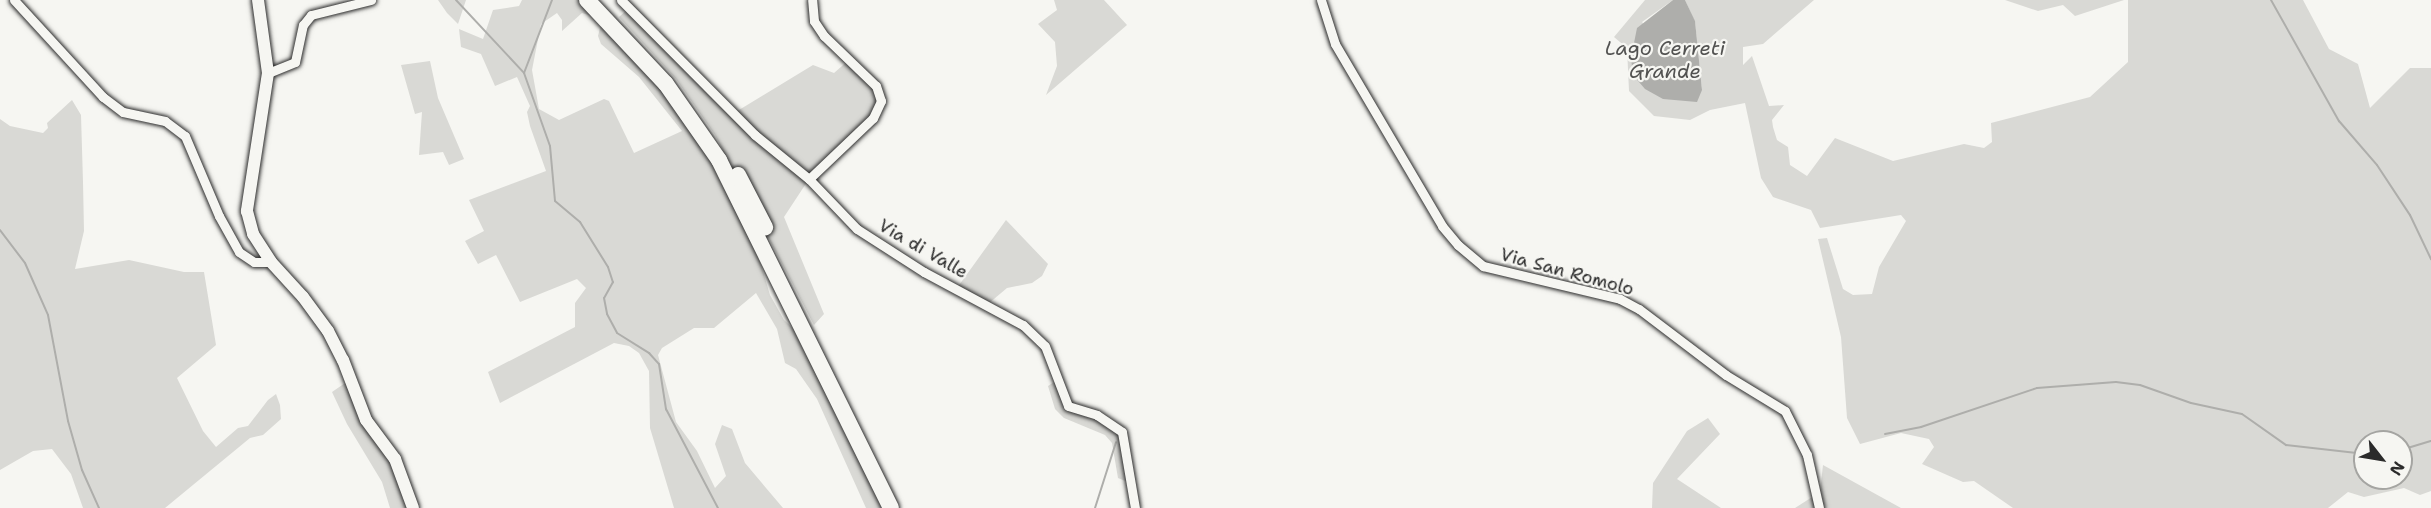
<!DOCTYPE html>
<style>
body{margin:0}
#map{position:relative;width:2431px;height:508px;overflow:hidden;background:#f6f6f2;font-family:"Shantell Sans",sans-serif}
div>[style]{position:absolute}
.green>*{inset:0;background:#d9d9d5}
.water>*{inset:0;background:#aeaeab}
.stream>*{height:2px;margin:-1px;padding:0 1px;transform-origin:1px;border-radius:1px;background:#aeaeab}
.roads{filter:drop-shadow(0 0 2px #2b2b2b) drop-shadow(0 0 2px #2b2b2b)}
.minor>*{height:9px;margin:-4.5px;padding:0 4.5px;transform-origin:4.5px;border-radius:4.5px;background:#f6f6f2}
.tertiary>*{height:12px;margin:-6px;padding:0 6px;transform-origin:6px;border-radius:6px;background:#f6f6f2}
.trunk>*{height:16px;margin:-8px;padding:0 8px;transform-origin:8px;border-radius:8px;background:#f6f6f2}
span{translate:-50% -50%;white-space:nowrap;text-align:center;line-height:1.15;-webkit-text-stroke:4.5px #f6f6f2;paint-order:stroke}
.street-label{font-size:18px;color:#2b2b2b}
.water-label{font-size:20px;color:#525251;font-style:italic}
.north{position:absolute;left:2353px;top:430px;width:60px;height:60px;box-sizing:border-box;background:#f6f6f2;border:2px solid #a5a5a2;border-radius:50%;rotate:121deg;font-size:16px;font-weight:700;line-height:24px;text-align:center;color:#2b2b2b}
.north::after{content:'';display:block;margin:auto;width:21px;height:27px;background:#2b2b2b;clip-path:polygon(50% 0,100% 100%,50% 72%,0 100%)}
</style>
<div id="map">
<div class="green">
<i style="clip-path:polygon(438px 0,466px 0,458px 24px,447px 13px)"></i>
<i style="clip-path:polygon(522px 0,587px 0,592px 16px,582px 13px,562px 31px,562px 20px,557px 13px,541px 24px,532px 70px,539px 109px,559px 120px,604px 99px,609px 101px,634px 153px,682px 131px,639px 77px,601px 44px,598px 36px,603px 16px,693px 117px,755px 245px,770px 295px,784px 320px,812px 346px,891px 508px,866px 508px,817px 399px,796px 369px,785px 363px,777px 329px,756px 293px,714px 328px,694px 328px,662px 348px,658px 355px,676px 422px,697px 451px,715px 488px,726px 476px,715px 444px,722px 425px,732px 429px,745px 463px,783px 508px,674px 508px,650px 428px,649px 371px,639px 353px,629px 346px,614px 343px,500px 403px,488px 372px,575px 327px,575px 303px,586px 288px,577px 279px,520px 302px,496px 255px,478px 264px,465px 241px,484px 231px,469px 200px,546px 171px,530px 126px,527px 112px,530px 106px,517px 77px,495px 86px,481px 54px,461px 47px,459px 29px,483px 39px,493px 10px,519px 6px)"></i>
<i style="clip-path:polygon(1054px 0,1104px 0,1127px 25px,1046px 95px,1057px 66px,1055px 42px,1038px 24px,1057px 10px)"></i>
<i style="clip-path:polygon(evenodd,1645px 0,1673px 0,1642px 22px,1702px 90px,1695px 22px,1685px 0,1814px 0,1763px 44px,1743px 47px,1743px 65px,1752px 56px,1769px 106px,1784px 105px,1772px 120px,1773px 127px,1777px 140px,1788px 147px,1790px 165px,1807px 176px,1835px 138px,1893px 161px,1964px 144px,1984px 148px,1992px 142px,1991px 123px,2090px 97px,2128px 62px,2128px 0,2303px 0,2329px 49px,2358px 64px,2370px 108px,2410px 68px,2431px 68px,2431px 491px,2420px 495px,2404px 488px,2364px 497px,2348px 492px,2328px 508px,2013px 508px,1974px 481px,1963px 482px,1922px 464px,1934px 447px,1929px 439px,1901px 433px,1860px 444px,1847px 418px,1841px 337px,1818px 239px,1827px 238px,1843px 289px,1853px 295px,1872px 294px,1879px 267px,1906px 221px,1901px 215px,1820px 228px,1811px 210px,1773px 197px,1761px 178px,1745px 103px,1710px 110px,1690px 120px,1654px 116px,1629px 91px,1627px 48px,1614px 37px,1645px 0,2365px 442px,2401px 442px,2401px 478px,2365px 478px,2365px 442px)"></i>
<i style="clip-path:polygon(2005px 0,2124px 0,2075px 16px,2063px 5px,2038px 11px)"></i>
<i style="clip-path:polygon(629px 8px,734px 113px,813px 65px,834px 73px,850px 59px,876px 86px,878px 109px,809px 179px,784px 217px,824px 314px,814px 325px,715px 135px,676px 79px,619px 17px)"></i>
<i style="clip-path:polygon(430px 61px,438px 98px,464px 159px,449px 165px,443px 152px,419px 155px,422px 112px,415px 114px,401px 65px)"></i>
<i style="clip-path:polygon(72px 100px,81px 115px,83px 182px,84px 231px,75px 269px,129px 260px,184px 272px,204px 272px,216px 345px,177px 378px,203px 431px,216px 447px,238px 428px,248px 426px,268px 400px,276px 394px,280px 405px,281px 419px,263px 435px,250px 438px,165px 508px,83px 508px,71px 474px,52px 449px,33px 451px,0 470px,0 119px,10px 126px,43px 133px,48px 128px,47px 123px)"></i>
<i style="clip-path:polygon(1006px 220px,1048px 264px,1042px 276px,1032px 283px,1007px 288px,988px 304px,957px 288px)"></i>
<i style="clip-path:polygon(351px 379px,366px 420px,395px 459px,413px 508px,390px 508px,382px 482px,347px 424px,332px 392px)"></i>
<i style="clip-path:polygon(1057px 380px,1062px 398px,1119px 428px,1133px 484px,1118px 478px,1112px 443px,1105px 435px,1064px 418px,1055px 409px,1048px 386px)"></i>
<i style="clip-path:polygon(1708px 418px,1720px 434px,1677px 479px,1721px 508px,1652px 508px,1653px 483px,1687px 431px)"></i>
<i style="clip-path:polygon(1823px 465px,1901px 508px,1795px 508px,1820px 492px)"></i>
</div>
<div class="water">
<i style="clip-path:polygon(1673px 0,1685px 0,1695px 21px,1702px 90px,1697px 102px,1663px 99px,1645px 89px,1633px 75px,1631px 58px,1637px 28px)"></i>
</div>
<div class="stream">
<i style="left:456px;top:0;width:100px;rotate:47deg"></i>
<i style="left:524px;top:73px;width:77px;rotate:70.4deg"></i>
<i style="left:550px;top:146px;width:55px;rotate:84.8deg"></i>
<i style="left:555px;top:201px;width:33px;rotate:40deg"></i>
<i style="left:580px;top:222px;width:53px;rotate:58.1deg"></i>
<i style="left:608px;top:267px;width:16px;rotate:72deg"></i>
<i style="left:613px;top:282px;width:18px;rotate:119deg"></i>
<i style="left:604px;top:298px;width:16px;rotate:79deg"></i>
<i style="left:607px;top:314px;width:21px;rotate:62deg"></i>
<i style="left:617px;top:333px;width:38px;rotate:32deg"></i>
<i style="left:649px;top:353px;width:15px;rotate:48deg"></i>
<i style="left:659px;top:364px;width:46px;rotate:81.2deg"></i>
<i style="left:666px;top:409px;width:112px;rotate:62.3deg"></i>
<i style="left:2271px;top:0;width:139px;rotate:60.7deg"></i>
<i style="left:2339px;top:121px;width:58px;rotate:49.2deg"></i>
<i style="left:2377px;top:165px;width:60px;rotate:56.6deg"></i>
<i style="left:2410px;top:215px;width:49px;rotate:64.5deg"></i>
<i style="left:524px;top:73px;width:78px;rotate:-69deg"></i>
<i style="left:0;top:230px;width:41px;rotate:52.9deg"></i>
<i style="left:25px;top:263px;width:57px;rotate:66.1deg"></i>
<i style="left:48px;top:315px;width:108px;rotate:79.3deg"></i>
<i style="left:68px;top:421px;width:51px;rotate:74.1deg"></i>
<i style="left:82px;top:470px;width:42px;rotate:65.9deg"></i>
<i style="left:1885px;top:434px;width:37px;rotate:-11deg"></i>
<i style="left:1921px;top:427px;width:122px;rotate:-18.6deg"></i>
<i style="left:2037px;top:388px;width:79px;rotate:-4.3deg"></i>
<i style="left:2116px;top:382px;width:24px;rotate:7deg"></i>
<i style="left:2140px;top:385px;width:54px;rotate:19.4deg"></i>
<i style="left:2191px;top:403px;width:52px;rotate:12.2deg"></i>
<i style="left:2242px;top:414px;width:54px;rotate:35.2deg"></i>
<i style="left:2286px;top:445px;width:80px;rotate:6.5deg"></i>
<i style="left:2401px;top:450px;width:31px;rotate:-17deg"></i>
<i style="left:1095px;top:508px;width:69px;rotate:-72.3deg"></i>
</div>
<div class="roads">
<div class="minor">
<i style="left:14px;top:0;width:132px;rotate:47.5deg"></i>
<i style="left:103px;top:97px;width:25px;rotate:37deg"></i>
<i style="left:123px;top:112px;width:43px;rotate:12.1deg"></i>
<i style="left:165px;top:121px;width:25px;rotate:37deg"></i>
<i style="left:185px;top:136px;width:87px;rotate:67deg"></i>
<i style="left:219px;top:216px;width:41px;rotate:60.9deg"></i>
<i style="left:239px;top:252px;width:18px;rotate:34deg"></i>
<i style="left:254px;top:262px;width:17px"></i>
<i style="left:621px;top:0;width:190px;rotate:45.2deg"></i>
<i style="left:755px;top:135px;width:70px;rotate:39.2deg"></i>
<i style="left:809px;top:179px;width:69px;rotate:46.2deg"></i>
<i style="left:857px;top:229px;width:80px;rotate:32.7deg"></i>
<i style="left:924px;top:272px;width:112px;rotate:28.2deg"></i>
<i style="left:1023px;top:325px;width:30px;rotate:44deg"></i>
<i style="left:1045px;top:346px;width:64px;rotate:69deg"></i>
<i style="left:1068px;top:406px;width:30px;rotate:17deg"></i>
<i style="left:1097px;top:415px;width:30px;rotate:34deg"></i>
<i style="left:1122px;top:432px;width:77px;rotate:80.3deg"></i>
<i style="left:1321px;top:0;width:46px;rotate:72.3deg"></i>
<i style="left:1335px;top:44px;width:211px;rotate:59.5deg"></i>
<i style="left:1442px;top:226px;width:25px;rotate:50deg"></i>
<i style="left:1458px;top:245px;width:33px;rotate:40deg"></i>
<i style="left:1483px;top:266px;width:141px;rotate:13.5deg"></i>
<i style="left:1620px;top:299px;width:21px;rotate:28deg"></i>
<i style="left:1639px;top:309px;width:109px;rotate:37.2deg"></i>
<i style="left:1726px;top:375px;width:69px;rotate:31.4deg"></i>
<i style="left:1785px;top:411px;width:49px;rotate:63.4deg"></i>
<i style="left:1807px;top:455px;width:54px;rotate:77.2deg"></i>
<i style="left:268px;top:73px;width:29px;rotate:-22deg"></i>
<i style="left:295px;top:62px;width:38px;rotate:-78deg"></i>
<i style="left:303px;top:25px;width:13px;rotate:-51deg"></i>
<i style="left:311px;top:15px;width:62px;rotate:-14deg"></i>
<i style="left:809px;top:179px;width:88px;rotate:-43.6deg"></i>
<i style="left:873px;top:118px;width:19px;rotate:-65deg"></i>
<i style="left:881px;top:101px;width:16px;rotate:-108deg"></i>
<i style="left:876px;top:86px;width:72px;rotate:-136.1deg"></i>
<i style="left:824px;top:36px;width:18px;rotate:-124deg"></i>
<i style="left:814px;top:21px;width:21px;rotate:-95deg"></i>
</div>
<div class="tertiary">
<i style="left:258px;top:0;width:74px;rotate:82.2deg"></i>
<i style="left:268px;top:73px;width:140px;rotate:98.7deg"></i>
<i style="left:247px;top:211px;width:24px;rotate:75deg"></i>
<i style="left:253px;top:234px;width:33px;rotate:57deg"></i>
<i style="left:271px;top:262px;width:47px;rotate:47.6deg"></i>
<i style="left:303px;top:297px;width:42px;rotate:53.7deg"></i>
<i style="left:328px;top:331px;width:33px;rotate:63deg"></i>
<i style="left:343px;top:360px;width:64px;rotate:69deg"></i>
<i style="left:366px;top:420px;width:49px;rotate:53.4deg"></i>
<i style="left:395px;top:459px;width:52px;rotate:69.8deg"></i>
</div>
<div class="trunk">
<i style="left:587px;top:0;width:115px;rotate:46.8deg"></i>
<i style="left:666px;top:84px;width:93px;rotate:55.1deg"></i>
<i style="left:719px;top:160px;width:388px;rotate:63.7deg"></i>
<i style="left:738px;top:175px;width:59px;rotate:62.6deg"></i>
</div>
</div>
<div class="street-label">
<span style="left:923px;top:249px;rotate:30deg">Via di Valle</span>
<span style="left:1567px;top:272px;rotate:15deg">Via San Romolo</span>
</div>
<div class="water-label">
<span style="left:1665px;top:60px">Lago Cerreti<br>Grande</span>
</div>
<div class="north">N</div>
</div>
